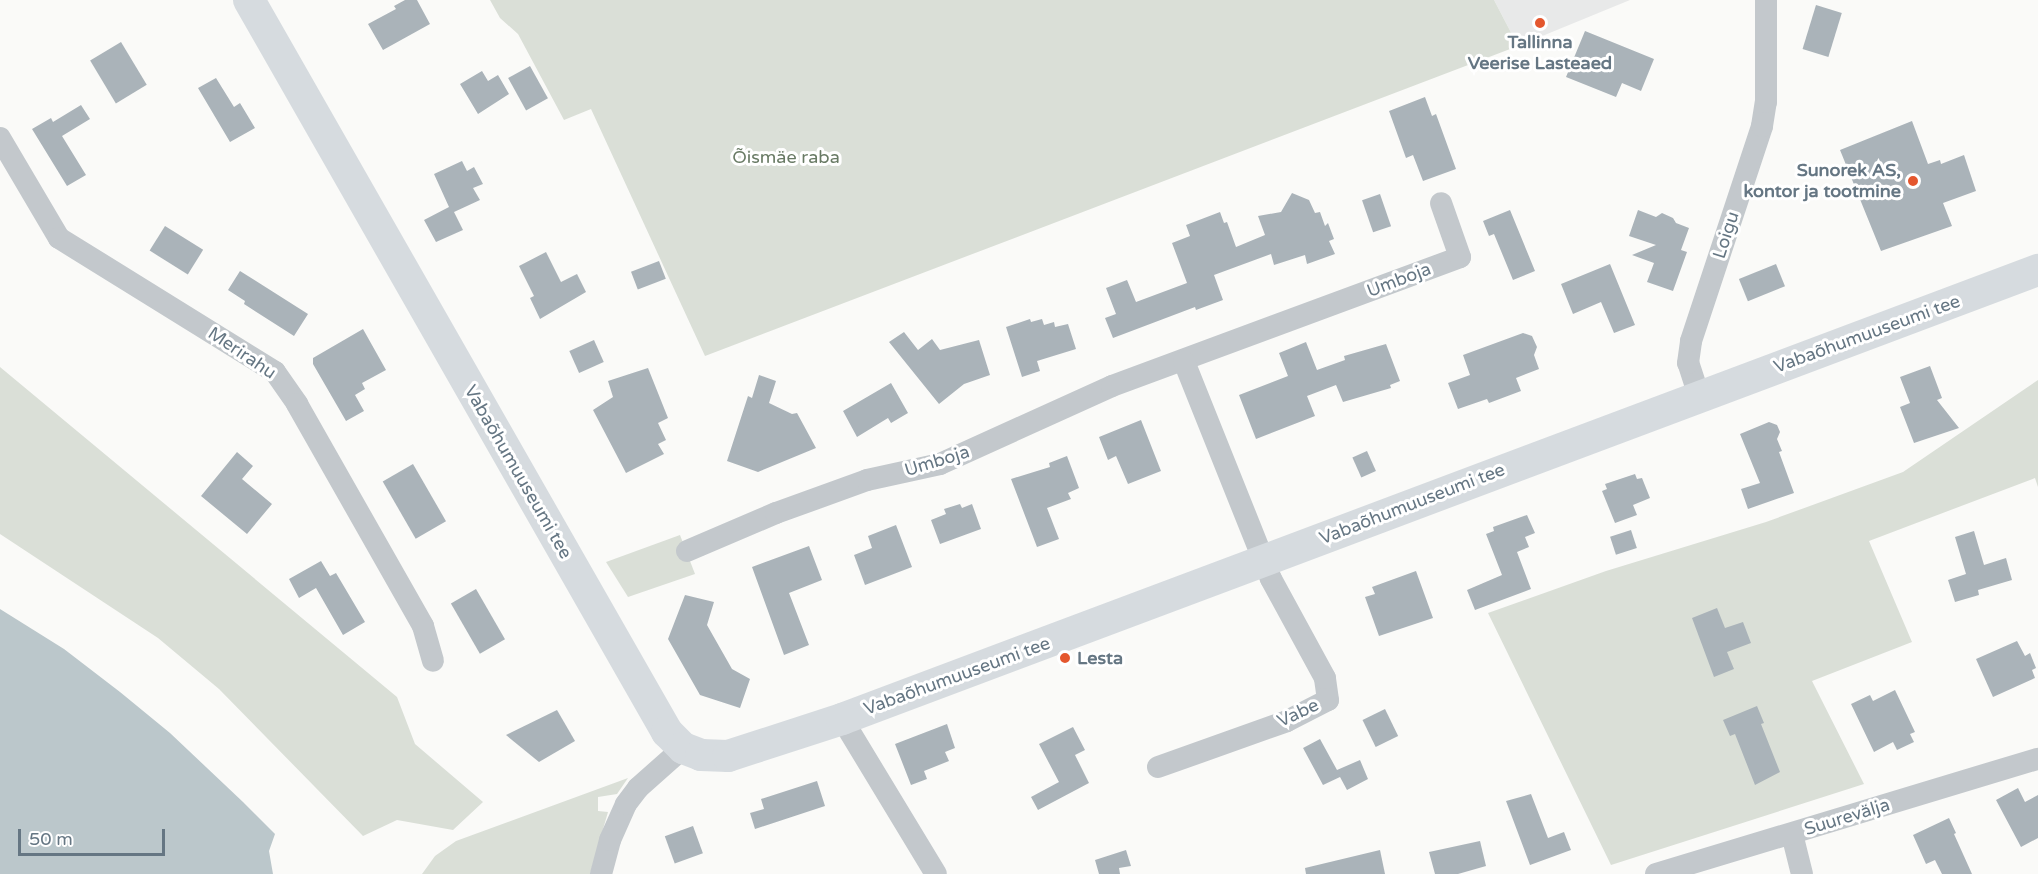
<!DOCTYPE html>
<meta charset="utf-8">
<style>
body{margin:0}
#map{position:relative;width:2038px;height:874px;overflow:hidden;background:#fafaf8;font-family:"Varela Round",sans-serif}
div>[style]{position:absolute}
.built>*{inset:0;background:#e8e9e9}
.green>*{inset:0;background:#dadfd7}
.water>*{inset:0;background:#bbc7cb}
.building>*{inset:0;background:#aab3b9;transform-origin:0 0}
.street>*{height:22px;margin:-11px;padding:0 11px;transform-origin:11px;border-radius:11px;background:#c3c8cc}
.secondary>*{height:32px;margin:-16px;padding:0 16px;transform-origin:16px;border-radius:16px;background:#d6dbdf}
.dots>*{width:16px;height:16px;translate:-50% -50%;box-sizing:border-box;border:3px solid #fff;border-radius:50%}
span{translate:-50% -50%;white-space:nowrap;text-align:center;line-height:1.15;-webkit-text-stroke:6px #fff;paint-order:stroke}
.poi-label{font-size:18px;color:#657683;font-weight:700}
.right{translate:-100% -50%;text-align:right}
.left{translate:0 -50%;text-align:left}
.park-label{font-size:18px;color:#687a64}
.street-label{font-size:18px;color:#657683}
.scale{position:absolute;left:18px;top:829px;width:147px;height:27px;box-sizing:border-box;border:3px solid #657683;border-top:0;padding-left:8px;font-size:18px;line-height:21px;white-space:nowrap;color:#657683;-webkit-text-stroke:4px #fff;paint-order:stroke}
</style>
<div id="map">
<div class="built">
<i style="clip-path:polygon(1494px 0,1630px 0,1518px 46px)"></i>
</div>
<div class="green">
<i style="clip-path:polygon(490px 0,1494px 0,1518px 46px,705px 356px,591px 109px,564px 120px,518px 34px,500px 18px)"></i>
<i style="clip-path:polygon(0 367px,397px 697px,415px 744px,483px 802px,453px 830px,397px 820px,363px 836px,219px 689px,158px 638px,0 534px)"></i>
<i style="clip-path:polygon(2038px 380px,2038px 487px,2035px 478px,1869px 541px,1912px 642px,1812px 681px,1864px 784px,1611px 865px,1488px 613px,1606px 571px,1766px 522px,1903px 472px)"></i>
<i style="clip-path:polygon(680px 535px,695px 574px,628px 597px,606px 562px)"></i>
<i style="clip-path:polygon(628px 778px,617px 794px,598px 797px,598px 811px,608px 812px,590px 874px,422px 874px,435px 856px,456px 841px)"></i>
</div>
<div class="water">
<i style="clip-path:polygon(0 609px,64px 649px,120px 692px,170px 733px,243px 802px,275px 834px,269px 851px,273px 874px,0 874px)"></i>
</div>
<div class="building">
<i style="clip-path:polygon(405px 0,417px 0,430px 24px,383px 50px,368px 24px,396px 9px,394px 6px)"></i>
<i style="left:1816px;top:5px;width:27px;height:46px;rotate:17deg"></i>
<i style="clip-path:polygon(1585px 31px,1654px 59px,1641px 91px,1622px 83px,1616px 97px,1566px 77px)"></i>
<i style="left:121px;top:42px;width:50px;height:36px;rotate:59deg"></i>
<i style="left:530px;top:66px;width:37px;height:25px;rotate:61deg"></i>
<i style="clip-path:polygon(482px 71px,488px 81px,498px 75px,509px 94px,478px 114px,460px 84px)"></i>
<i style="clip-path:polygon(216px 78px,234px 107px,240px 103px,255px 128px,230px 142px,198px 88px)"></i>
<i style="clip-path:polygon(1425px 97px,1432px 116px,1436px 114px,1456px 169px,1423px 181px,1413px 155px,1406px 158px,1389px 111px)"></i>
<i style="clip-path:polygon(81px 105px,90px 119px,62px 136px,86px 175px,67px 186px,32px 129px,51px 118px,53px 122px)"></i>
<i style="clip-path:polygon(1912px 121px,1928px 164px,1940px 160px,1941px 164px,1964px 155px,1976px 191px,1943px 203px,1952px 226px,1881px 251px,1840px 150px)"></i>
<i style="clip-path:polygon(462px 161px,467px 171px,474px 167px,483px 184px,473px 188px,480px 200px,454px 212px,463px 230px,436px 242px,424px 220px,449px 207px,434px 174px)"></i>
<i style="clip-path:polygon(1292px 193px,1309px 200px,1315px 213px,1320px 212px,1325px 226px,1328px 223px,1334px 239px,1329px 241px,1335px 254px,1307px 264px,1305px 255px,1274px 265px,1271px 254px,1214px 275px,1223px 300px,1196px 310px,1195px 307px,1113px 338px,1105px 318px,1116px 314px,1106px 288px,1127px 280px,1136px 302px,1187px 283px,1172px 243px,1190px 236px,1186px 225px,1220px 212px,1224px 223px,1227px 222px,1236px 247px,1265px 235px,1258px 216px,1281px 212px)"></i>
<i style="left:1380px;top:194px;width:34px;height:19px;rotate:71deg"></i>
<i style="clip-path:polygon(1510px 210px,1535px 271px,1513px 280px,1494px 234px,1489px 236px,1483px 221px)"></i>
<i style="clip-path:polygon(1638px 210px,1656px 217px,1662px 213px,1673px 218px,1676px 223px,1689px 228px,1681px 250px,1687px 252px,1673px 291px,1647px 282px,1654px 263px,1632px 255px,1656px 245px,1629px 236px)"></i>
<i style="left:165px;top:226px;width:45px;height:29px;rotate:32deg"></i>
<i style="clip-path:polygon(546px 252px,561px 282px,577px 274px,586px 292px,540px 319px,530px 298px,534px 296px,519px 266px)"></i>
<i style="left:659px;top:261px;width:19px;height:30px;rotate:69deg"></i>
<i style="clip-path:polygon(1610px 264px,1635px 325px,1614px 333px,1601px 302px,1573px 314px,1561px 284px)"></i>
<i style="left:1776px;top:264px;width:24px;height:40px;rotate:68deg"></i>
<i style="clip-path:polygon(240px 271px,308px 314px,294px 336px,244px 304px,245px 301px,228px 290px)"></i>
<i style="clip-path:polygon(1030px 319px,1031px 322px,1042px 319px,1044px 325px,1054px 322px,1055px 327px,1068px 324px,1076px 349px,1037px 361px,1040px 371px,1022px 377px,1006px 327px)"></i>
<i style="clip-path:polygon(363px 329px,386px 370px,362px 383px,365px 389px,355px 395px,364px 411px,346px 421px,313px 364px,313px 358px)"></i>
<i style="clip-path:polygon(904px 332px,918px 350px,932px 339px,940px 350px,979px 340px,990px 375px,964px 384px,939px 404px,889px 342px)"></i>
<i style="clip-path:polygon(1523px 333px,1532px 336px,1537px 347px,1534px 355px,1539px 369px,1516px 378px,1521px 391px,1489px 403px,1487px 399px,1458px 409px,1448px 383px,1470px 375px,1463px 355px)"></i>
<i style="left:594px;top:340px;width:24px;height:27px;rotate:66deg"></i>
<i style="clip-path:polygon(1306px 342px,1317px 370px,1345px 360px,1344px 356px,1386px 344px,1400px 381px,1390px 385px,1391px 388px,1343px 402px,1336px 385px,1307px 396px,1315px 416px,1256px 439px,1239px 395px,1288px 376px,1279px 353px)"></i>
<i style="clip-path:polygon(1930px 366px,1942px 398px,1937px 400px,1959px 428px,1914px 443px,1900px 407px,1910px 403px,1900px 377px)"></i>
<i style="clip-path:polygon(648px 368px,668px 418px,658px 423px,666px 440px,658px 444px,664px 454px,626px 473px,593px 410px,613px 397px,608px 381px)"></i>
<i style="clip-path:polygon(759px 375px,776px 381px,769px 403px,792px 414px,797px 413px,816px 448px,758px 472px,727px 461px,748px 396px,752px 398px)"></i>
<i style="clip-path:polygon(891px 383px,908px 413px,891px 423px,888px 418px,857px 437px,843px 411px)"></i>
<i style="clip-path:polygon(1141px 420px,1161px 471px,1128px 484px,1116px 456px,1108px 460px,1099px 437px)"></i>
<i style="clip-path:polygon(1769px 422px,1777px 425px,1780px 432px,1777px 439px,1782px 451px,1779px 452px,1794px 493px,1748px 509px,1741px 489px,1760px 483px,1740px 434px)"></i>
<i style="left:1367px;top:451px;width:22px;height:16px;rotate:66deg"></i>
<i style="clip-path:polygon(237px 452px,253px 466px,242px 479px,272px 504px,247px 534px,201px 496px)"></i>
<i style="clip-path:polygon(1067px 456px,1079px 488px,1068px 493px,1071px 499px,1047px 508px,1059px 539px,1037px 547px,1011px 479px,1050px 467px,1049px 463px)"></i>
<i style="left:413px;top:464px;width:66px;height:35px;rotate:60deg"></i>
<i style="clip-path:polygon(1635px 474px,1637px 479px,1642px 478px,1650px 498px,1633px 505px,1637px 515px,1615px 523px,1602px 491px,1607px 489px,1605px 484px)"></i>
<i style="clip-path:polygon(960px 504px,962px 508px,972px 504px,981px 529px,940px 544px,931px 520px,946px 514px,944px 509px)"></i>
<i style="clip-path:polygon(1527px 515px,1535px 533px,1525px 537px,1529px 547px,1517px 552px,1531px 589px,1475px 610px,1467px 590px,1502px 575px,1486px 534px,1494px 531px,1493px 527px)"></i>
<i style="clip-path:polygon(896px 525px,912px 567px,865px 585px,854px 555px,872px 548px,868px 536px)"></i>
<i style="left:1631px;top:530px;width:19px;height:22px;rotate:72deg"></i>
<i style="clip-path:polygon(1974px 531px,1984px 565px,2006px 558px,2012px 580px,1978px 590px,1979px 595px,1955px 602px,1948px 580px,1966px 574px,1955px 537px)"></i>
<i style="clip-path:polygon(809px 546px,822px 580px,789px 593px,809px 645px,784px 655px,752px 567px)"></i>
<i style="clip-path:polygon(321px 561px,330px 576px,336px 573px,365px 622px,343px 635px,316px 588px,299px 598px,289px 579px)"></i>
<i style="clip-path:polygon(1416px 571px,1433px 618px,1379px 636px,1365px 597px,1375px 594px,1372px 587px)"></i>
<i style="left:476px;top:589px;width:58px;height:29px;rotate:60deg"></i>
<i style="clip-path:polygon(685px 595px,714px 602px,707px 625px,732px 669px,750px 679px,740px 708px,700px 695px,668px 639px)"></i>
<i style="clip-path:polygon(1717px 608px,1725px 628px,1743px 622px,1751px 643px,1727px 652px,1734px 669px,1714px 677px,1692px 618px)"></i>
<i style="clip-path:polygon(2017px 641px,2025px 656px,2030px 653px,2036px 668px,2032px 670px,2035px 678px,1993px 697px,1976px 659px)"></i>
<i style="clip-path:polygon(1895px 690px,1915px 732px,1910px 734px,1914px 742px,1897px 750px,1893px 742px,1874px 752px,1851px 704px,1870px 695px,1873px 701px)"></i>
<i style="clip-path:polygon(1757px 706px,1764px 723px,1761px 724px,1780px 772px,1755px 785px,1735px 734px,1730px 736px,1723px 720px)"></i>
<i style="left:1385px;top:709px;width:30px;height:25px;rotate:64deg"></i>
<i style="clip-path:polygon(557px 710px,575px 741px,539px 762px,506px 735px)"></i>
<i style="clip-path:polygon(947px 724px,955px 748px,945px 752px,949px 761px,924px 771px,927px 779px,911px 785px,895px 744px)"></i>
<i style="clip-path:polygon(1073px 727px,1085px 750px,1075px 755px,1089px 783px,1038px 810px,1031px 797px,1059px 782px,1039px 744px)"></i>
<i style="clip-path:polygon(1320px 739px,1337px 770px,1360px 760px,1368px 779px,1347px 790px,1340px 777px,1323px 785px,1303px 748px)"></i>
<i style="clip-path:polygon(817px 781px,825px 806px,755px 829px,750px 813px,764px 809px,761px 799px)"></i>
<i style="clip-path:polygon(2018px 788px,2025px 802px,2038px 795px,2038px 838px,2021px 847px,1996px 800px)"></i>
<i style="clip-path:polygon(1531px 794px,1548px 838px,1564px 832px,1571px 850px,1530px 865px,1506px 801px)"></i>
<i style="clip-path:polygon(1949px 818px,1956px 833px,1954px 834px,1972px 874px,1942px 874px,1935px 860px,1926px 864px,1913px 835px)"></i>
<i style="left:693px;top:826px;width:29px;height:30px;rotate:70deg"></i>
<i style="clip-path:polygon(1480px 841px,1486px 866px,1458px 874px,1435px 874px,1429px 852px)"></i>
<i style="clip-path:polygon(1126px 850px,1131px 866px,1119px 868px,1120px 874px,1099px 874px,1095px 860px)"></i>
<i style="clip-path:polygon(1380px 850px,1385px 874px,1306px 874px,1305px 868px)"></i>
</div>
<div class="street">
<i style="left:0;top:138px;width:116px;rotate:59.5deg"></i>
<i style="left:59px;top:238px;width:254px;rotate:31.8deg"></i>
<i style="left:275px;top:372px;width:39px;rotate:55deg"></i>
<i style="left:297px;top:404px;width:255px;rotate:60.4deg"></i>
<i style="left:423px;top:626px;width:36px;rotate:74deg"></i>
<i style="left:1699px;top:396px;width:35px;rotate:-108deg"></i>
<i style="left:1688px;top:363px;width:22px;rotate:-82deg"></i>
<i style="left:1691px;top:341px;width:226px;rotate:-71.7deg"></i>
<i style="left:1762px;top:126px;width:24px;rotate:-81deg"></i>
<i style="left:1766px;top:102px;width:102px;rotate:-90deg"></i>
<i style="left:687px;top:551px;width:97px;rotate:-23.1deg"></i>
<i style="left:776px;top:513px;width:97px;rotate:-19.9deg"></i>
<i style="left:867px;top:480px;width:75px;rotate:-12.4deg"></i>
<i style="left:940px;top:464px;width:189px;rotate:-24.4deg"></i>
<i style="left:1112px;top:386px;width:371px;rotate:-20.3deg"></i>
<i style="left:1460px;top:257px;width:57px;rotate:-109.4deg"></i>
<i style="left:842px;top:719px;width:181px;rotate:58.8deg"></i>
<i style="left:1158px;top:767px;width:137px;rotate:-19.6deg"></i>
<i style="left:1287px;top:721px;width:46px;rotate:-27.1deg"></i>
<i style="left:1328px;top:700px;width:22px;rotate:-98deg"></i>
<i style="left:1325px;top:678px;width:113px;rotate:-118.6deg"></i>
<i style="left:1271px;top:579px;width:234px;rotate:-111.8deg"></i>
<i style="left:1792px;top:834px;width:41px;rotate:76deg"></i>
<i style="left:601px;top:874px;width:35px;rotate:-75deg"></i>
<i style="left:610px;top:840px;width:39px;rotate:-66deg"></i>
<i style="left:626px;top:804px;width:20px;rotate:-53deg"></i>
<i style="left:638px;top:788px;width:60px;rotate:-41.6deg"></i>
<i style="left:1656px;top:874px;width:399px;rotate:-16.8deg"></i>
</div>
<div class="secondary">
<i style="left:249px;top:0;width:843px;rotate:60.27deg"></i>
<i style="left:667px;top:732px;width:23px;rotate:45deg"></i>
<i style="left:683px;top:748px;width:19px;rotate:21deg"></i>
<i style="left:701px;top:755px;width:27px;rotate:2deg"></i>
<i style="left:728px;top:756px;width:120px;rotate:-18deg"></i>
<i style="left:842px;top:719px;width:1278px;rotate:-20.58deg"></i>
</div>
<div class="dots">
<i style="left:1540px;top:23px;background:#e4572e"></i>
<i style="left:1913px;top:181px;background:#e4572e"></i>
<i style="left:1065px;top:658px;background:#e4572e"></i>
</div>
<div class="poi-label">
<span style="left:1540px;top:53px">Tallinna<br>Veerise Lasteaed</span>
<span class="right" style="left:1901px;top:181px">Sunorek AS,<br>kontor ja tootmine</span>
<span class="left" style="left:1077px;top:658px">Lesta</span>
</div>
<div class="park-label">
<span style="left:786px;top:157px">Õismäe raba</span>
</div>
<div class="street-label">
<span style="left:1726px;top:235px;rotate:-72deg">Loigu</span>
<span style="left:1399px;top:280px;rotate:-21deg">Umboja</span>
<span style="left:1867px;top:334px;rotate:-20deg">Vabaõhumuuseumi tee</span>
<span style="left:242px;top:353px;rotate:34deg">Merirahu</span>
<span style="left:937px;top:461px;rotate:-17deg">Umboja</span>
<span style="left:518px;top:472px;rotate:60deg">Vabaõhumuuseumi tee</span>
<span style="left:1412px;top:504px;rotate:-21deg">Vabaõhumuuseumi tee</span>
<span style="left:957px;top:676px;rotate:-20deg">Vabaõhumuuseumi tee</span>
<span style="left:1298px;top:713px;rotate:-25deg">Vabe</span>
<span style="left:1847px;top:817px;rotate:-17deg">Suurevälja</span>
</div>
<div class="scale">50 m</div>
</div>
